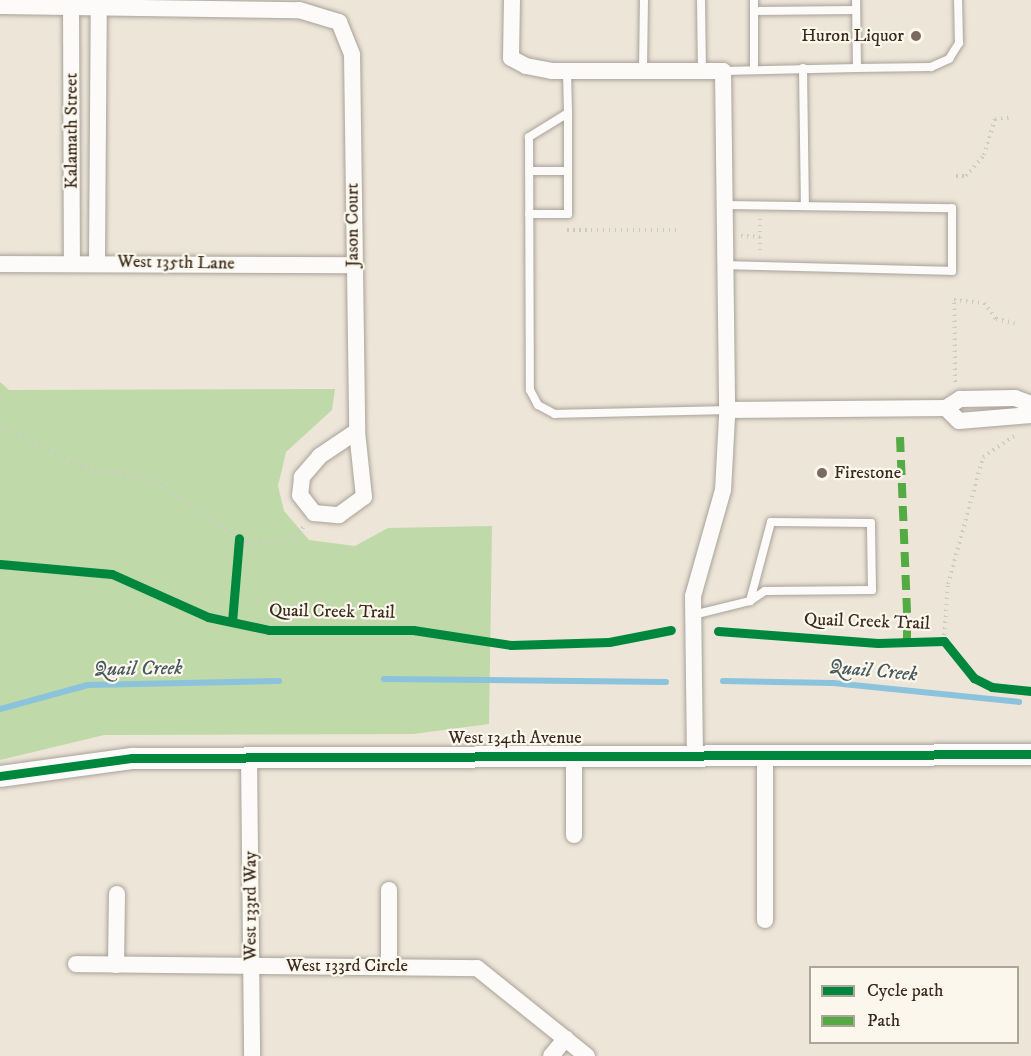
<!DOCTYPE html>
<style>
body{margin:0}
#map{position:relative;width:1031px;height:1056px;overflow:hidden;background:#ede5d8;font-family:"IM FELL DW Pica",serif}
div>[style]{position:absolute}
.green>*{inset:0;background:#bfd9a8}
.stream>*{height:6px;margin:-3px;padding:0 3px;transform-origin:3px;border-radius:3px;background:#8ac3db}
.path>*{height:4px;margin-top:-2px;transform-origin:0;background:repeating-linear-gradient(90deg,#cdc9c5 0 1.5px,transparent 0 6px)}
.roads{filter:drop-shadow(0 0 2px #a9a299) drop-shadow(0 0 2px #a9a299)}
.service>*{height:8px;margin:-4px;padding:0 4px;transform-origin:4px;border-radius:4px;background:#fcfbf9}
.minor>*{height:16px;margin:-8px;padding:0 8px;transform-origin:8px;border-radius:8px;background:#fcfbf9}
.tertiary>*{height:21px;margin:-10.5px;padding:0 10.5px;transform-origin:10.5px;border-radius:10.5px;background:#fcfbf9}
.quiet>*{height:8px;margin-top:-4px;transform-origin:0;background:repeating-linear-gradient(90deg,#55ab43 0 15px,transparent 0 23px)}
.cycleway>*{height:9px;margin:-4.5px;padding:0 4.5px;transform-origin:4.5px;border-radius:4.5px;background:#00873e}
.dots>*{width:16px;height:16px;translate:-50% -50%;box-sizing:border-box;border:3px solid #fbf7ec;border-radius:50%}
span{translate:-50% -50%;white-space:nowrap;text-align:center;line-height:1.15;-webkit-text-stroke:4.5px #fbf7ec;paint-order:stroke}
.poi-label{font-size:18px;color:#3b2a1e}
.right{translate:-100% -50%;text-align:right}
.left{translate:0 -50%;text-align:left}
.street-label{font-size:18px;color:#3b2a1e}
.water-label{font-size:20px;color:#485a60;font-style:italic}
.legend{position:absolute;left:809px;top:966px;width:210px;height:78px;box-sizing:border-box;background:#fbf7ec;border:2px solid #aea59a;margin:0;padding:8px 10px;list-style:none;font-size:18px;color:#3b2a1e}
.legend li{display:flex;align-items:center;gap:12px;height:30px}
.legend b{width:30px;border:2px solid #aea59a}
</style>
<div id="map">
<div class="green">
<i style="clip-path:polygon(0 382px,9px 390px,335px 389px,332px 410px,286px 452px,278px 486px,284px 511px,309px 540px,355px 546px,388px 528px,492px 526px,489px 724px,413px 734px,104px 735px,0 760px)"></i>
</div>
<div class="stream">
<i style="left:384px;top:679px;width:282px;rotate:0.6deg"></i>
<i style="left:723px;top:681px;width:110px;rotate:1deg"></i>
<i style="left:833px;top:683px;width:187px;rotate:5.8deg"></i>
<i style="left:0;top:709px;width:91px;rotate:-15.3deg"></i>
<i style="left:88px;top:685px;width:191px;rotate:-1.2deg"></i>
</div>
<div class="path">
<i style="left:956px;top:176px;width:10px"></i>
<i style="left:966px;top:176px;width:28px;rotate:-49deg"></i>
<i style="left:984px;top:155px;width:38px;rotate:-73deg"></i>
<i style="left:995px;top:119px;width:18px;rotate:-6deg"></i>
<i style="left:760px;top:219px;width:33px;rotate:90deg"></i>
<i style="left:567px;top:230px;width:114px"></i>
<i style="left:741px;top:236px;width:19px;rotate:3deg"></i>
<i style="left:955px;top:382px;width:82px;rotate:-90.7deg"></i>
<i style="left:954px;top:300px;width:30px;rotate:6deg"></i>
<i style="left:984px;top:303px;width:20px;rotate:53deg"></i>
<i style="left:996px;top:319px;width:19px;rotate:12deg"></i>
<i style="left:0;top:427px;width:91px;rotate:26deg"></i>
<i style="left:82px;top:467px;width:74px;rotate:10.9deg"></i>
<i style="left:155px;top:481px;width:111px;rotate:34deg"></i>
<i style="left:247px;top:543px;width:48px;rotate:-5.9deg"></i>
<i style="left:295px;top:538px;width:15px;rotate:-53deg"></i>
<i style="left:907px;top:613px;width:12px;rotate:90deg"></i>
<i style="left:232px;top:622px;width:84px;rotate:-85.2deg"></i>
<i style="left:944px;top:641px;width:57px;rotate:-86deg"></i>
<i style="left:948px;top:584px;width:132px;rotate:-74.6deg"></i>
<i style="left:983px;top:457px;width:40px;rotate:-34deg"></i>
</div>
<div class="roads">
<div class="service">
<i style="left:701px;top:0;width:71px;rotate:89.2deg"></i>
<i style="left:754px;top:0;width:69px;rotate:90deg"></i>
<i style="left:754px;top:11px;width:102px;rotate:-0.6deg"></i>
<i style="left:803px;top:68px;width:138px;rotate:89.2deg"></i>
<i style="left:857px;top:68px;width:74px;rotate:-0.8deg"></i>
<i style="left:931px;top:67px;width:20px;rotate:-24deg"></i>
<i style="left:949px;top:59px;width:19px;rotate:-58deg"></i>
<i style="left:959px;top:43px;width:43px;rotate:-91.3deg"></i>
<i style="left:567px;top:71px;width:42px;rotate:88.6deg"></i>
<i style="left:568px;top:113px;width:46px;rotate:148.4deg"></i>
<i style="left:529px;top:137px;width:253px;rotate:89.8deg"></i>
<i style="left:530px;top:390px;width:17px;rotate:62deg"></i>
<i style="left:538px;top:405px;width:19px;rotate:28deg"></i>
<i style="left:555px;top:414px;width:171px;rotate:-1.3deg"></i>
<i style="left:643px;top:71px;width:71px;rotate:-89.2deg"></i>
<i style="left:723px;top:71px;width:134px;rotate:-1.3deg"></i>
<i style="left:857px;top:68px;width:68px;rotate:-90.8deg"></i>
<i style="left:529px;top:171px;width:39px"></i>
<i style="left:725px;top:205px;width:227px;rotate:0.8deg"></i>
<i style="left:952px;top:208px;width:63px;rotate:90deg"></i>
<i style="left:952px;top:271px;width:227px;rotate:-178.5deg"></i>
<i style="left:529px;top:214px;width:39px"></i>
<i style="left:568px;top:214px;width:101px;rotate:-90deg"></i>
<i style="left:693px;top:615px;width:59px;rotate:-13.8deg"></i>
<i style="left:750px;top:601px;width:18px;rotate:-34deg"></i>
<i style="left:765px;top:591px;width:107px;rotate:-0.5deg"></i>
<i style="left:872px;top:590px;width:67px;rotate:-90.9deg"></i>
<i style="left:871px;top:523px;width:100px;rotate:-179.4deg"></i>
<i style="left:771px;top:522px;width:82px;rotate:104.9deg"></i>
</div>
<div class="minor">
<i style="left:71px;top:0;width:262px;rotate:89.8deg"></i>
<i style="left:512px;top:0;width:58px;rotate:91deg"></i>
<i style="left:511px;top:58px;width:17px;rotate:28deg"></i>
<i style="left:526px;top:66px;width:26px;rotate:11deg"></i>
<i style="left:552px;top:71px;width:171px"></i>
<i style="left:723px;top:71px;width:346px;rotate:89.3deg"></i>
<i style="left:727px;top:417px;width:73px;rotate:93.1deg"></i>
<i style="left:723px;top:490px;width:110px;rotate:105.8deg"></i>
<i style="left:693px;top:596px;width:158px;rotate:89.3deg"></i>
<i style="left:0;top:6px;width:299px;rotate:0.8deg"></i>
<i style="left:299px;top:10px;width:42px;rotate:16.7deg"></i>
<i style="left:339px;top:22px;width:35px;rotate:68deg"></i>
<i style="left:352px;top:55px;width:376px;rotate:89.2deg"></i>
<i style="left:357px;top:431px;width:45px;rotate:146deg"></i>
<i style="left:320px;top:456px;width:28px;rotate:131deg"></i>
<i style="left:302px;top:477px;width:18px;rotate:96deg"></i>
<i style="left:300px;top:495px;width:23px;rotate:52deg"></i>
<i style="left:314px;top:513px;width:25px;rotate:5deg"></i>
<i style="left:339px;top:515px;width:31px;rotate:-36deg"></i>
<i style="left:364px;top:497px;width:66px;rotate:-96.1deg"></i>
<i style="left:97px;top:262px;width:262px;rotate:-89.6deg"></i>
<i style="left:0;top:264px;width:352px;rotate:0.2deg"></i>
<i style="left:946px;top:408px;width:18px;rotate:45deg"></i>
<i style="left:959px;top:421px;width:72px;rotate:-4.8deg"></i>
<i style="left:726px;top:410px;width:220px;rotate:-0.5deg"></i>
<i style="left:946px;top:408px;width:17px;rotate:-33deg"></i>
<i style="left:960px;top:399px;width:55px;rotate:-1deg"></i>
<i style="left:1015px;top:398px;width:17px;rotate:21deg"></i>
<i style="left:574px;top:755px;width:80px;rotate:90deg"></i>
<i style="left:765px;top:755px;width:165px;rotate:90deg"></i>
<i style="left:249px;top:756px;width:300px;rotate:89.4deg"></i>
<i style="left:389px;top:890px;width:76px;rotate:90deg"></i>
<i style="left:76px;top:964px;width:401px;rotate:0.6deg"></i>
<i style="left:477px;top:968px;width:141px;rotate:38.7deg"></i>
<i style="left:116px;top:965px;width:71px;rotate:-89.2deg"></i>
<i style="left:551px;top:1056px;width:23px;rotate:-50deg"></i>
</div>
<div class="tertiary">
<i style="left:0;top:776px;width:133px;rotate:-7.8deg"></i>
<i style="left:132px;top:758px;width:899px;rotate:-0.25deg"></i>
</div>
</div>
<div class="quiet">
<i style="left:900px;top:437px;width:176px;rotate:87.7deg"></i>
<i style="left:907px;top:625px;width:18px;rotate:90deg"></i>
</div>
<div class="cycleway">
<i style="left:0;top:564px;width:112px;rotate:5.1deg"></i>
<i style="left:112px;top:574px;width:105px;rotate:24.1deg"></i>
<i style="left:208px;top:617px;width:62px;rotate:12deg"></i>
<i style="left:269px;top:630px;width:144px"></i>
<i style="left:413px;top:630px;width:99px;rotate:8.7deg"></i>
<i style="left:511px;top:645px;width:98px;rotate:-1.8deg"></i>
<i style="left:609px;top:642px;width:63px;rotate:-11deg"></i>
<i style="left:232px;top:622px;width:84px;rotate:-85.2deg"></i>
<i style="left:718px;top:631px;width:160px;rotate:4.3deg"></i>
<i style="left:878px;top:643px;width:66px;rotate:-1.7deg"></i>
<i style="left:944px;top:641px;width:48px;rotate:51deg"></i>
<i style="left:974px;top:678px;width:20px;rotate:27deg"></i>
<i style="left:992px;top:687px;width:39px;rotate:6deg"></i>
<i style="left:0;top:776px;width:133px;rotate:-7.8deg"></i>
<i style="left:132px;top:758px;width:899px;rotate:-0.25deg"></i>
</div>
<div class="dots">
<i style="left:916px;top:36px;background:#796b5f"></i>
<i style="left:822px;top:473px;background:#796b5f"></i>
</div>
<div class="poi-label">
<span class="right" style="left:904px;top:36px">Huron Liquor</span>
<span class="left" style="left:834px;top:473px">Firestone</span>
</div>
<div class="street-label">
<span style="left:72px;top:131px;rotate:-90deg">Kalamath Street</span>
<span style="left:353px;top:225px;rotate:-90deg">Jason Court</span>
<span style="left:176px;top:263px;rotate:1deg">West 135th Lane</span>
<span style="left:332px;top:612px;rotate:1deg">Quail Creek Trail</span>
<span style="left:867px;top:622px;rotate:2deg">Quail Creek Trail</span>
<span style="left:515px;top:738px">West 134th Avenue</span>
<span style="left:251px;top:906px;rotate:-90deg">West 133rd Way</span>
<span style="left:347px;top:966px">West 133rd Circle</span>
</div>
<div class="water-label">
<span style="left:138px;top:669px;rotate:-1deg">Quail Creek</span>
<span style="left:873px;top:671px;rotate:5deg">Quail Creek</span>
</div>
<ul class="legend">
<li><b style="height:8px;background:#00873e"></b>Cycle path</li>
<li><b style="height:8px;background:#55ab43"></b>Path</li>
</ul>
</div>
